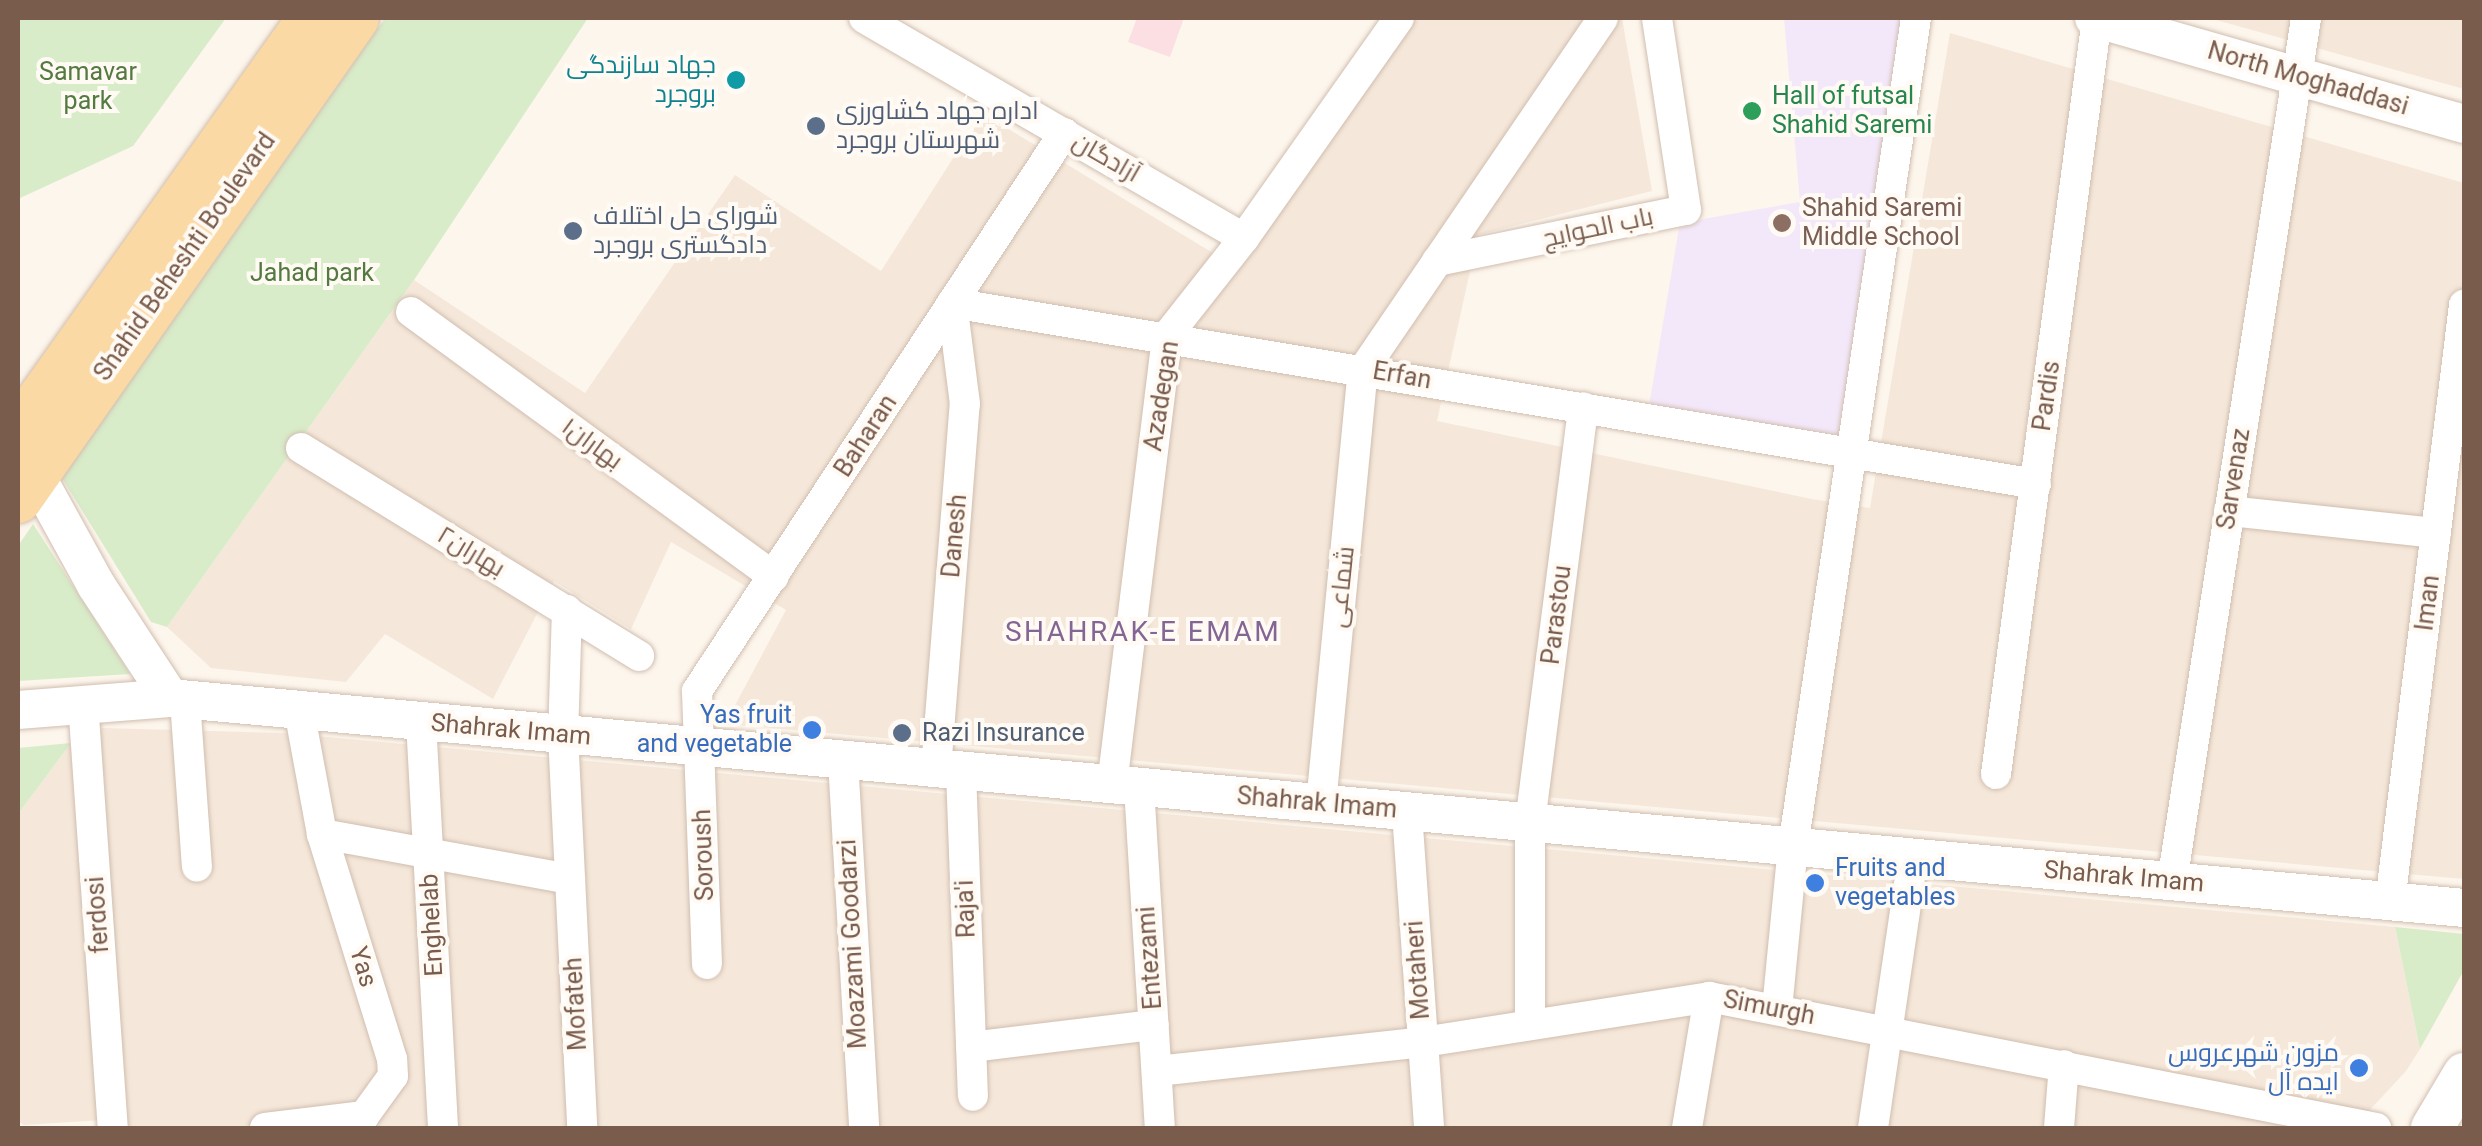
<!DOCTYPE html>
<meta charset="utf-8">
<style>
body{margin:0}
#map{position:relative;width:2482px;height:1146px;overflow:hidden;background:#fdf6ec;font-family:Roboto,Cairo,sans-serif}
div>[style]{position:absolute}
.residential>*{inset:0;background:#f5e8da}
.education>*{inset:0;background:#f3e8fa}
.medical>*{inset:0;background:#fbdfe3}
.green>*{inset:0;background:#d8ecc9}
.roads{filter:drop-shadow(0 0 2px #d1beb0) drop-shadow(0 0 2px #d1beb0)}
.minor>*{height:30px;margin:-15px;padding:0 15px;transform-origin:15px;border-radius:15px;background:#fff}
.tertiary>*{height:38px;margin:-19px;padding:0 19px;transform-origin:19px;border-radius:19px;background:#fff}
.secondary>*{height:42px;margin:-21px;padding:0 21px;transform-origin:21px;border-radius:21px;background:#fff}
.primary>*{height:48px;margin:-24px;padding:0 24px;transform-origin:24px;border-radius:24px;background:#fbd9a5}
.dots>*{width:28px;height:28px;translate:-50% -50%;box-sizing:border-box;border:5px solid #fffaf3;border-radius:50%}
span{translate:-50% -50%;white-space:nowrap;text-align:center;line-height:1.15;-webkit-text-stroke:8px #fffaf3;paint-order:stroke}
.culture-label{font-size:25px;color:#0d838f}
.right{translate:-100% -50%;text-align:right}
.park-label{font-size:25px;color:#537a41}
.street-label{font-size:25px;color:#7a5c4d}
.leisure-label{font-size:25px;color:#27864d}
.left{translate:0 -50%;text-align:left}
.service-label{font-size:25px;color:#4e5e75}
.education-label{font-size:25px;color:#785e54}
.shop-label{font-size:25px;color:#366cbe}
.neighbourhood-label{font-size:28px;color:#846695;letter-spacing:2.5px}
.frame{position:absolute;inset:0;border:20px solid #7a5c4d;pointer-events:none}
</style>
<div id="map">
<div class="residential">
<i style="clip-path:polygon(1414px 18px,1622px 18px,1652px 191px,1478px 235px,1437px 421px,1812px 499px,1870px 508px,1950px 33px,2464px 183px,2464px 879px,725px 724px,786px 610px,671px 542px,631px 629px,554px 581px,493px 699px,385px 634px,346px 682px,211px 668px,167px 627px,414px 280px,585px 393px,735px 175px,881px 271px,982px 113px,1236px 267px)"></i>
<i style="clip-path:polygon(2209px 18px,2464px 18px,2464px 89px)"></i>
<i style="clip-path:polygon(103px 728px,283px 733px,2395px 927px,2420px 1049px,2406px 1071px,2353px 1128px,121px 1128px,119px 1119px,24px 1125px,18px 1121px,18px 814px,71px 743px)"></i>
</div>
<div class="education">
<i style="clip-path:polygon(1784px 18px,1904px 18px,1840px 435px,1649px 406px,1679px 228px,1703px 219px,1800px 202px)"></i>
</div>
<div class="medical">
<i style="clip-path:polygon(1137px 18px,1184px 18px,1170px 57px,1128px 42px)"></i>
</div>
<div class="green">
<i style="clip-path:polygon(18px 18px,226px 18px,133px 146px,18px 199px)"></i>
<i style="clip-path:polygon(385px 18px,588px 18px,414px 280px,167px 627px,151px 622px,62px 478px)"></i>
<i style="clip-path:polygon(33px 524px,130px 674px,18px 681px,18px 546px)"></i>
<i style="clip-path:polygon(71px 743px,18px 814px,18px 748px)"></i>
<i style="clip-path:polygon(2395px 927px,2464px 934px,2464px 970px,2420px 1049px)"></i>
</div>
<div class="roads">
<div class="minor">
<i style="left:864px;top:18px;width:439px;rotate:30.1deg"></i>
<i style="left:1437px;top:261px;width:254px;rotate:-11.6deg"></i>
<i style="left:1686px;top:210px;width:194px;rotate:-98.6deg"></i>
<i style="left:411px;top:312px;width:449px;rotate:36.1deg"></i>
<i style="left:301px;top:448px;width:397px;rotate:31.6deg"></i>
<i style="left:2229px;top:511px;width:208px;rotate:6.1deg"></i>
<i style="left:567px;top:610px;width:124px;rotate:91.8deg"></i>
<i style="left:563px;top:734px;width:394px;rotate:87.2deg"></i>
<i style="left:185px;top:700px;width:167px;rotate:85.9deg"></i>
<i style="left:83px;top:702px;width:427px;rotate:86deg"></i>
<i style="left:421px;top:721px;width:408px;rotate:86.9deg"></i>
<i style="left:843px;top:760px;width:369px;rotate:86.7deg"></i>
<i style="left:936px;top:769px;width:366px;rotate:-85.5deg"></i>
<i style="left:965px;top:404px;width:102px;rotate:-97.3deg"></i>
<i style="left:952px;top:303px;width:1099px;rotate:9.48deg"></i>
<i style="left:961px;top:771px;width:325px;rotate:87.9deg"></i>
<i style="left:1996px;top:774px;width:763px;rotate:-82.39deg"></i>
<i style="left:1112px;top:785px;width:452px;rotate:-83deg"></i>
<i style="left:1167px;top:336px;width:125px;rotate:-51.8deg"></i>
<i style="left:1244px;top:238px;width:269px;rotate:-54.8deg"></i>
<i style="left:1139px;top:787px;width:342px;rotate:86.5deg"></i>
<i style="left:1321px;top:804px;width:436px;rotate:-84.5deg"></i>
<i style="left:1363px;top:370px;width:426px;rotate:-55.7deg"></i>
<i style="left:1407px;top:812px;width:317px;rotate:86deg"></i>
<i style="left:322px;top:834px;width:252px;rotate:10.3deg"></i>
<i style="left:2172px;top:882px;width:874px;rotate:-81.18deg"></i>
<i style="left:2390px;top:902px;width:602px;rotate:-82.93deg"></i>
<i style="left:707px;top:964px;width:273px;rotate:-92.1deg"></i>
<i style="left:697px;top:691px;width:668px;rotate:-56.67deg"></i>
<i style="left:1777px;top:1009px;width:163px;rotate:-84.4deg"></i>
<i style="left:1793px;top:847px;width:838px;rotate:-81.56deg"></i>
<i style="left:1530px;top:1025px;width:202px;rotate:-90deg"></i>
<i style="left:1530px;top:823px;width:419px;rotate:-82.7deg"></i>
<i style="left:971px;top:1047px;width:184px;rotate:-6.9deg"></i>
<i style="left:1157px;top:1071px;width:268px;rotate:-6.2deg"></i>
<i style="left:1423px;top:1042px;width:290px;rotate:-8.9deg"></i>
<i style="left:1709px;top:997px;width:680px;rotate:11.11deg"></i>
<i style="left:265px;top:1128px;width:100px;rotate:-6.9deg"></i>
<i style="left:364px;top:1116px;width:49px;rotate:-54.1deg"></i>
<i style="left:393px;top:1076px;width:17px;rotate:-93deg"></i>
<i style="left:392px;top:1059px;width:236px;rotate:-107.3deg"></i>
<i style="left:322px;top:834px;width:126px;rotate:-100.5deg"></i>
<i style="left:1687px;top:1128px;width:133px;rotate:-80.5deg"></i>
<i style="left:1873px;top:1128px;width:273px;rotate:-81.6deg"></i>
<i style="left:2059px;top:1128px;width:63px;rotate:-85.5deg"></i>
</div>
<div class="tertiary">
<i style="left:2094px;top:18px;width:385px;rotate:16deg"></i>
<i style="left:35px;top:474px;width:127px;rotate:61.2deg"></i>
<i style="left:96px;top:585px;width:135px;rotate:56.8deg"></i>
<i style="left:18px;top:710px;width:152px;rotate:-4.5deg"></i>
<i style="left:170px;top:698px;width:2304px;rotate:5.23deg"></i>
</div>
<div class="secondary">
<i style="left:2432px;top:1128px;width:63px;rotate:-59.3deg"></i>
</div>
<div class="primary">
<i style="left:18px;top:432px;width:508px;rotate:-54.62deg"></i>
<i style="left:18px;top:499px;width:587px;rotate:-54.98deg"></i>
</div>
</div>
<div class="dots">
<i style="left:736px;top:80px;background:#0f9aa8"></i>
<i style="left:1752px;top:111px;background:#2e9e5b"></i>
<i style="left:816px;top:126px;background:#5c6f8a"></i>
<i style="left:1782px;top:223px;background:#8d6e63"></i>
<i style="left:573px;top:231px;background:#5c6f8a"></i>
<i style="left:812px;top:730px;background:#3f7fe0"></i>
<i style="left:902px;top:733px;background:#5c6f8a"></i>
<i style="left:1815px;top:883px;background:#3f7fe0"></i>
<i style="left:2359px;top:1068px;background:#3f7fe0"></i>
</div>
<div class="culture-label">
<span class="right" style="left:716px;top:80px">جهاد سازندگی<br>بروجرد</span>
</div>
<div class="park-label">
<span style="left:88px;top:87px">Samavar<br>park</span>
<span style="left:312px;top:273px">Jahad park</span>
</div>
<div class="street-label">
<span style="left:2308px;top:79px;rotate:16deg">North Moghaddasi</span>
<span style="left:1106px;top:158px;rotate:30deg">آزادگان</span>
<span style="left:1598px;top:228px;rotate:-12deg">باب الحوایج</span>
<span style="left:185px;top:257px;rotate:-55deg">Shahid Beheshti Boulevard</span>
<span style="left:1402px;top:376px;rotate:10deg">Erfan</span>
<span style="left:1162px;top:396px;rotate:-81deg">Azadegan</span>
<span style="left:2047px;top:396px;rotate:-82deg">Pardis</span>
<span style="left:866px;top:436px;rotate:-57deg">Baharan</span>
<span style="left:592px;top:444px;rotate:36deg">بهاران۱</span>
<span style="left:2234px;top:479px;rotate:-81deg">Sarvenaz</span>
<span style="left:955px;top:536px;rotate:-85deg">Danesh</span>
<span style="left:471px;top:552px;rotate:31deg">بهاران۲</span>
<span style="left:1342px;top:587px;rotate:-84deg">شماعی</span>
<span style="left:2428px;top:603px;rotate:-83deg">Iman</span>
<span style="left:1557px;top:615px;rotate:-83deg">Parastou</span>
<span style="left:511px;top:730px;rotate:5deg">Shahrak Imam</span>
<span style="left:1317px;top:803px;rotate:5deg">Shahrak Imam</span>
<span style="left:704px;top:855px;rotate:-92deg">Soroush</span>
<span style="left:2124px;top:877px;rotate:5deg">Shahrak Imam</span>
<span style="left:966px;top:909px;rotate:-92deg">Raja'i</span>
<span style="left:98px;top:915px;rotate:-94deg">ferdosi</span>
<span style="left:432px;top:925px;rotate:-93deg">Enghelab</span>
<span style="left:853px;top:944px;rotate:-93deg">Moazami Goodarzi</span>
<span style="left:1150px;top:958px;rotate:-94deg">Entezami</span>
<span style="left:363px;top:967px;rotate:73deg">Yas</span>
<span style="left:1418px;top:970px;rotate:-94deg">Motaheri</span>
<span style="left:576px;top:1004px;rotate:-93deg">Mofateh</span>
<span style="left:1769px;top:1008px;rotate:11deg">Simurgh</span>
</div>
<div class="leisure-label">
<span class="left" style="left:1772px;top:111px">Hall of futsal<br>Shahid Saremi</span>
</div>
<div class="service-label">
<span class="left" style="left:836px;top:126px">اداره جهاد کشاورزی<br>شهرستان بروجرد</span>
<span class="left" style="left:593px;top:231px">شورای حل اختلاف<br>دادگستری بروجرد</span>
<span class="left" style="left:922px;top:733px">Razi Insurance</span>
</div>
<div class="education-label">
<span class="left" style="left:1802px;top:223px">Shahid Saremi<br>Middle School</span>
</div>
<div class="shop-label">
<span class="right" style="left:792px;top:730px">Yas fruit<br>and vegetable</span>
<span class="left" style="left:1835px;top:883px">Fruits and<br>vegetables</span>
<span class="right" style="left:2339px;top:1068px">مزون شهرعروس<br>ایده آل</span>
</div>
<div class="neighbourhood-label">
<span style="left:1143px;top:632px">SHAHRAK-E EMAM</span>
</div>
<div class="frame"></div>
</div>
